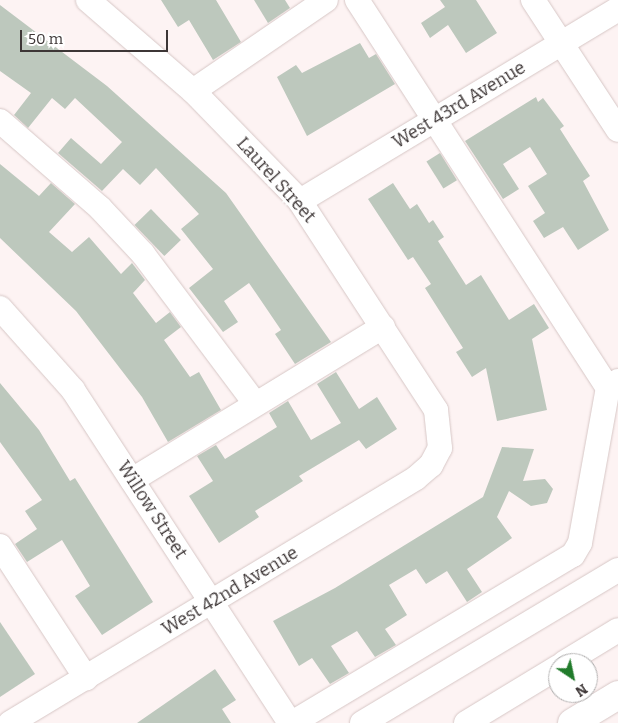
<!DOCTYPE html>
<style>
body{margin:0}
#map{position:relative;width:618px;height:723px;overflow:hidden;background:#fdf3f3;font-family:Bitter,serif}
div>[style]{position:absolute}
.building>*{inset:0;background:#bdc8bd;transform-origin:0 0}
.roads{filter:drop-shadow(0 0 1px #d7c7c6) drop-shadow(0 0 1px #d7c7c6)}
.minor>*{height:24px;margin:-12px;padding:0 12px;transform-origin:12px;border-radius:12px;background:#fff}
.major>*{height:28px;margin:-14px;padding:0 14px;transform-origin:14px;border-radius:14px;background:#fff}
span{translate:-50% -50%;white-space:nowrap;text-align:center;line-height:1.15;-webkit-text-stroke:4px #fff;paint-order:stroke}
.street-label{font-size:18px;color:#3d3636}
.north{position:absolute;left:548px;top:653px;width:50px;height:50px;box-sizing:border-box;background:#fff;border:1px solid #b1afaf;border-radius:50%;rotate:146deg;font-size:14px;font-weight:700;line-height:20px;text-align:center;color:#3d3636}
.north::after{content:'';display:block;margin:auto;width:18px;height:22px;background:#217b2b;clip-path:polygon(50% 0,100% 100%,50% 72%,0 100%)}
.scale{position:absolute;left:20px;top:30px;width:148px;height:22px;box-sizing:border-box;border:2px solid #3d3636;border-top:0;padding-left:6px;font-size:15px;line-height:18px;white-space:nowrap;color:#3d3636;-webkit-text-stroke:4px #fff;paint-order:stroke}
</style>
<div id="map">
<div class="building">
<i style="clip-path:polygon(161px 0,216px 0,241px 42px,213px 60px,189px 20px,178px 27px)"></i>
<i style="clip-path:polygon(254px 0,285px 0,290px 8px,268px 23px)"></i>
<i style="clip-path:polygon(440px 0,476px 0,497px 33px,466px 53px,448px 25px,430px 38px,421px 23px,445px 7px)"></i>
<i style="clip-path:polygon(0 5px,107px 86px,226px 193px,331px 342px,295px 364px,275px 334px,281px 330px,249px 283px,224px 301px,238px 322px,223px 332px,189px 288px,213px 269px,181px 229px,199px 214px,156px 168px,140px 185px,123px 169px,102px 191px,58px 153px,71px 138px,101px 164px,122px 142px,75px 98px,65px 109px,52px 98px,28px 128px,14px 115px,31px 93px,0 71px)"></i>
<i style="clip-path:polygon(360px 43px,369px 58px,376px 54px,395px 84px,307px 136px,277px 77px,296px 65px,302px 73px)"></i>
<i style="clip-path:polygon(536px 97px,538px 102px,543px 98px,564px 126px,560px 129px,590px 176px,583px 181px,609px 230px,578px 250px,563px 227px,544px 238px,533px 221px,545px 213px,528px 186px,547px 174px,530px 147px,503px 164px,519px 189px,503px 199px,465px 141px)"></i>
<i style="left:440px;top:153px;width:32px;height:16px;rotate:58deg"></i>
<i style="clip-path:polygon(0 164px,39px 196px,51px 183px,75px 204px,49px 232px,72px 252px,89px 237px,121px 274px,132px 263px,145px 280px,133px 293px,156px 323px,170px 312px,181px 327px,164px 340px,190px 377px,199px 372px,221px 410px,168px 442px,142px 397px,76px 311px,0 238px)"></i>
<i style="clip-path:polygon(393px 183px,410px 209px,417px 204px,429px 223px,433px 220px,444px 237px,438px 241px,466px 285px,481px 275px,509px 320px,534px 304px,549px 328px,532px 339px,547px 410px,497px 421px,486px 368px,472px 377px,456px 352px,463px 348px,425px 288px,431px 284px,413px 257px,408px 260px,368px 199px)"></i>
<i style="left:151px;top:209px;width:43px;height:23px;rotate:46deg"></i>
<i style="clip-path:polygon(336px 372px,359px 409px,377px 397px,397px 429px,366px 449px,359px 440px,299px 476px,303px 481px,255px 511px,259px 517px,219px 543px,189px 496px,213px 481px,197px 456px,216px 445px,225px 459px,277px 427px,269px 413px,288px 401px,311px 440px,341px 423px,317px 384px)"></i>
<i style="clip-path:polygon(0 383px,39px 430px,70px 481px,75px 478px,153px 602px,102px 635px,75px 596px,90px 586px,62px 540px,27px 562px,15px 544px,37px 529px,25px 511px,42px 500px,0 442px)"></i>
<i style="clip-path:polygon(502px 447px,534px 449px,523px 481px,545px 479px,553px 489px,547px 503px,531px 506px,509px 491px,497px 517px,512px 538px,467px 569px,482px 592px,467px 602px,447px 571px,426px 584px,416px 569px,389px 585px,407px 615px,385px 629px,396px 645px,375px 657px,357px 631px,331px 646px,349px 673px,330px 684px,312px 658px,299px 666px,273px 621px,335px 588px,483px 497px)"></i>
<i style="clip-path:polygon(0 622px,35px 674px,0 697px)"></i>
<i style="clip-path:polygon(215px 669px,236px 700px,222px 709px,231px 723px,137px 723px)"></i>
</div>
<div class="roads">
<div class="minor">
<i style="left:357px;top:0;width:462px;rotate:57.1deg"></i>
<i style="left:533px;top:0;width:155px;rotate:56.8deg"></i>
<i style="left:193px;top:91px;width:161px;rotate:-34.4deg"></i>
<i style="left:0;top:121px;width:133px;rotate:41deg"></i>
<i style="left:100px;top:208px;width:63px;rotate:46.9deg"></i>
<i style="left:143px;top:254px;width:186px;rotate:53.1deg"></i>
<i style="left:300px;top:201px;width:371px;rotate:-31.1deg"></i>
<i style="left:0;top:308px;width:110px;rotate:48.3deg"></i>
<i style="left:73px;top:390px;width:397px;rotate:56.9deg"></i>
<i style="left:132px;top:480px;width:294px;rotate:-31.4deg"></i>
<i style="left:0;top:546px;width:158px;rotate:56.9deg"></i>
<i style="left:564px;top:663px;width:63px;rotate:-31.4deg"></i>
<i style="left:10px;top:723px;width:474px;rotate:-31.1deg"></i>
<i style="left:416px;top:478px;width:20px;rotate:-41deg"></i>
<i style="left:431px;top:465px;width:19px;rotate:-62deg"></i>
<i style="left:440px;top:448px;width:38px;rotate:-96deg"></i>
<i style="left:436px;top:410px;width:249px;rotate:-123.1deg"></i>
<i style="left:300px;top:201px;width:153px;rotate:-134.2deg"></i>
<i style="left:193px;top:91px;width:139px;rotate:-139.1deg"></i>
<i style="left:292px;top:723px;width:327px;rotate:-30.9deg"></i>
<i style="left:573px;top:555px;width:14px;rotate:-60deg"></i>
<i style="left:580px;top:543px;width:158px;rotate:-79.8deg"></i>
<i style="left:608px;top:388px;width:12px;rotate:-35deg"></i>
<i style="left:362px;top:723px;width:298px;rotate:-30.9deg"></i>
<i style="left:466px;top:723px;width:108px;rotate:-31.3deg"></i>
</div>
<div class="major">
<i style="left:572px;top:723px;width:54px;rotate:-31.3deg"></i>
</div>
</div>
<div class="street-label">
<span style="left:459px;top:105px;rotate:-31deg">West 43rd Avenue</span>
<span style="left:276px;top:180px;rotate:48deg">Laurel Street</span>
<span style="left:152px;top:510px;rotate:57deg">Willow Street</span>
<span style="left:230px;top:591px;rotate:-31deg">West 42nd Avenue</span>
</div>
<div class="north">N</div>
<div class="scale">50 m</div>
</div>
